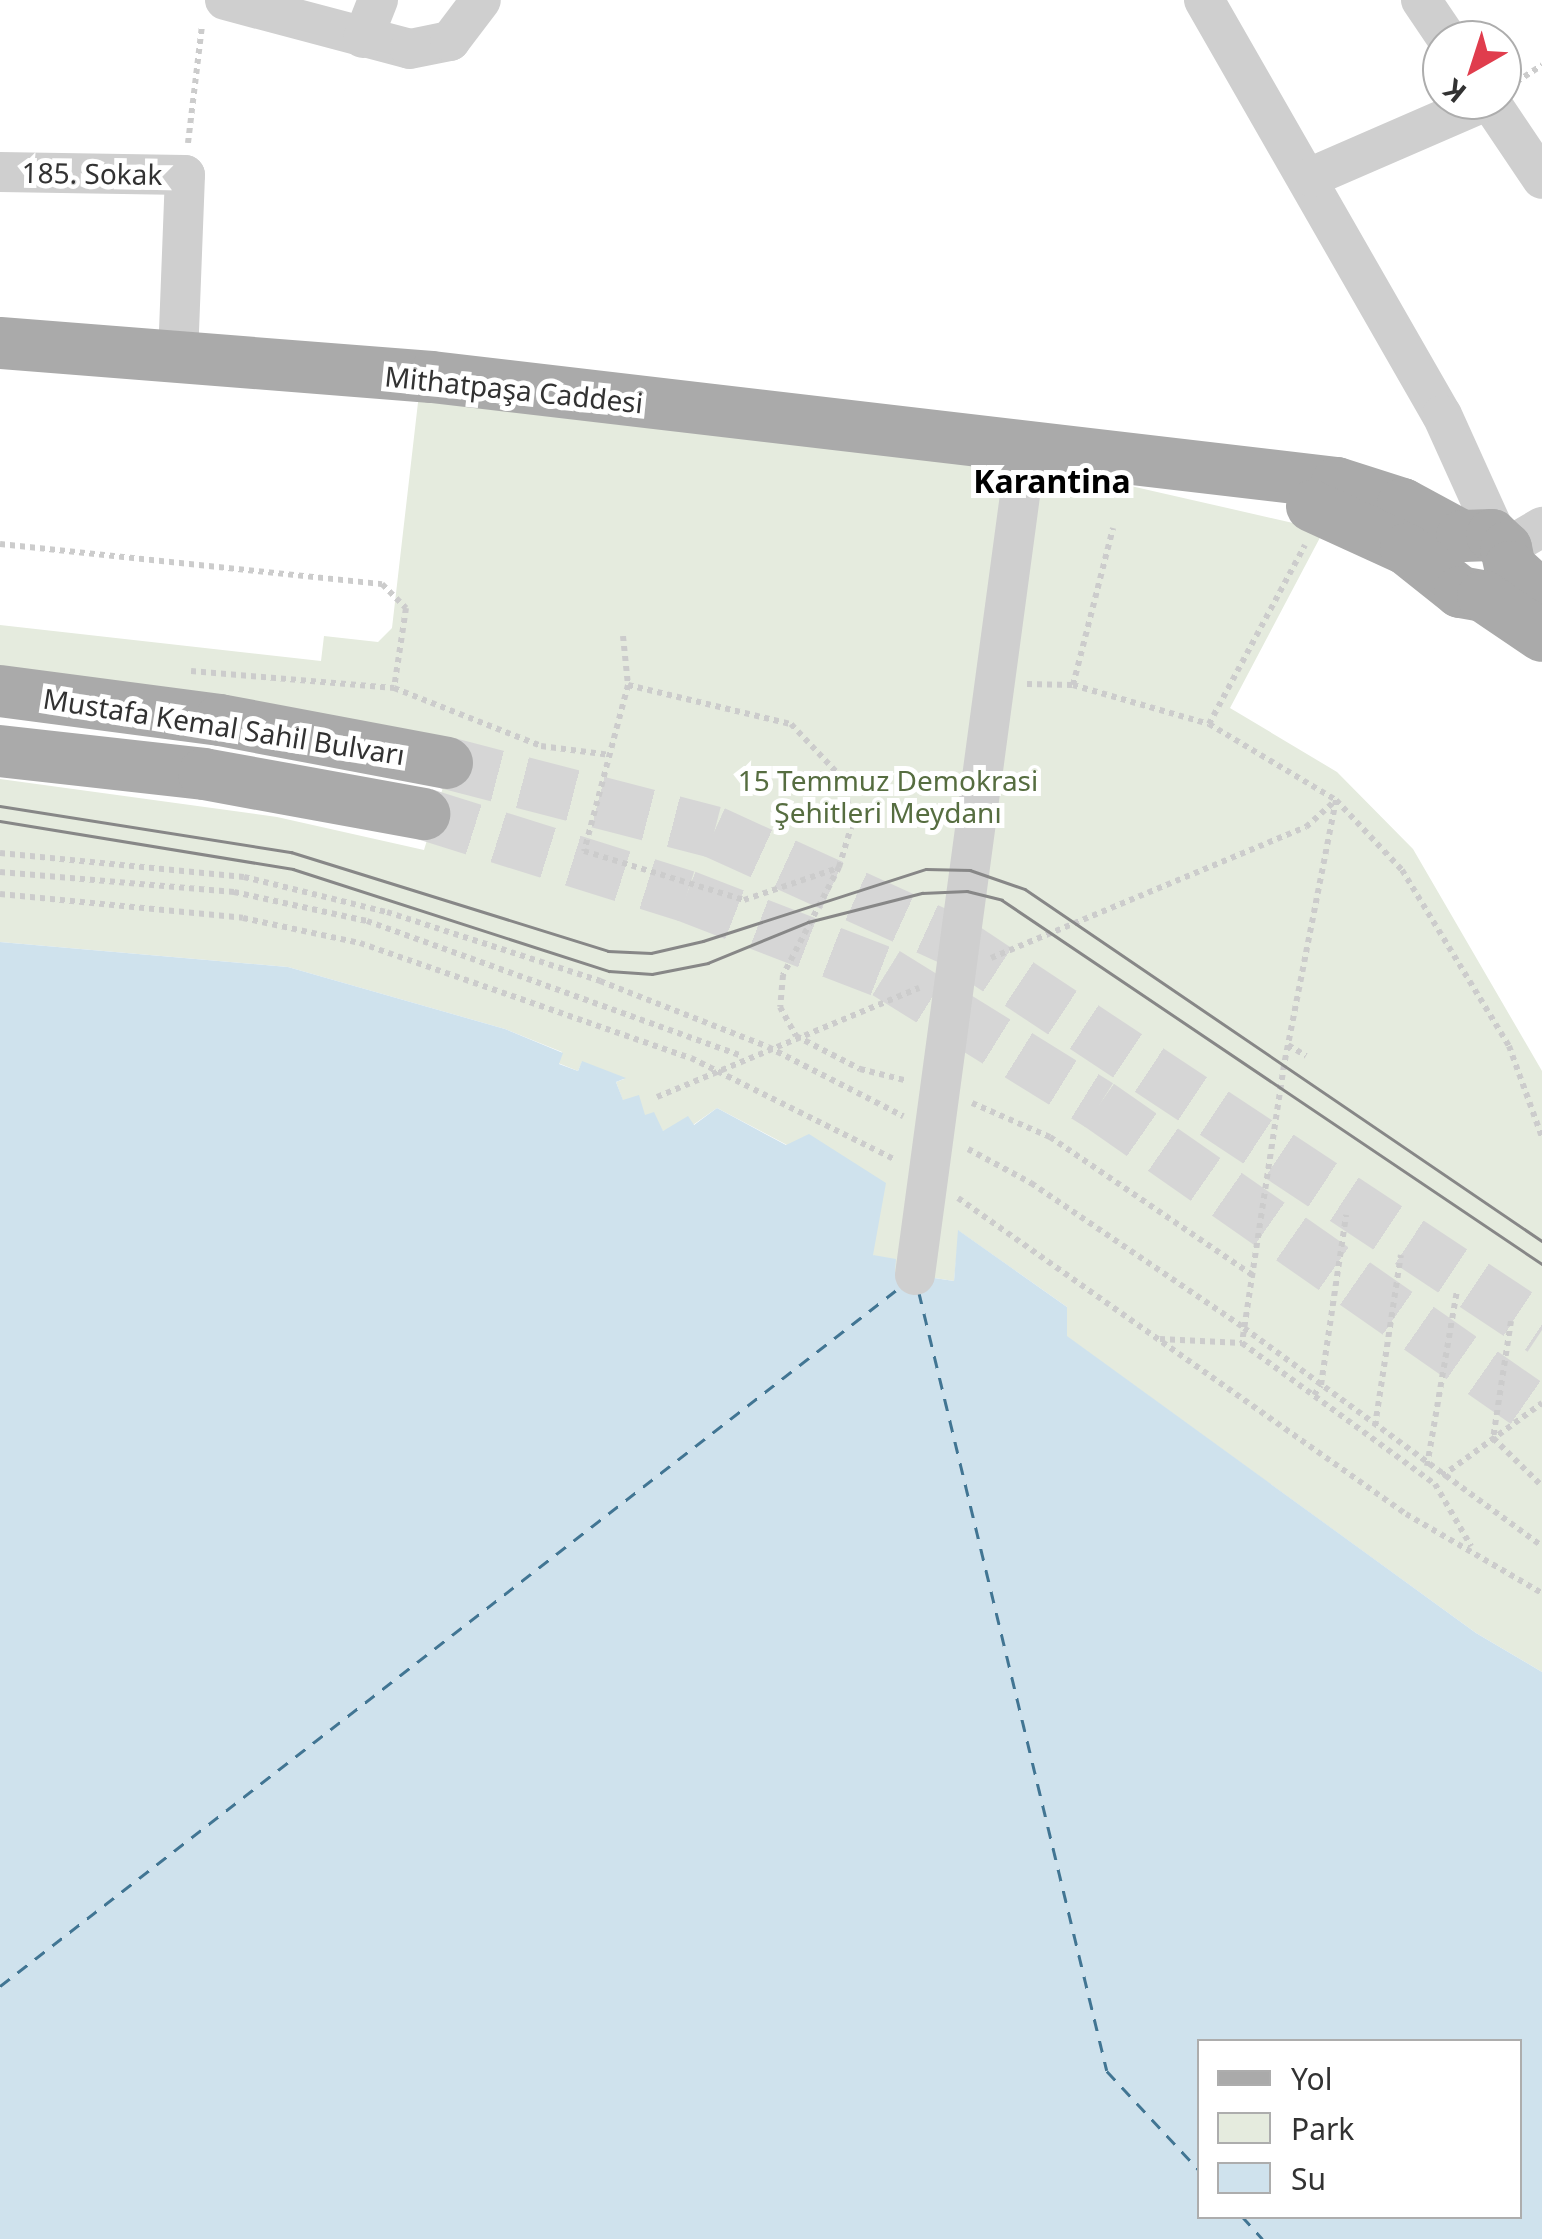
<!DOCTYPE html>
<meta charset="utf-8">
<style>
body{margin:0}
#map{position:relative;width:1542px;height:2239px;overflow:hidden;background:#fff;font-family:"Noto Sans",sans-serif}
div>[style]{position:absolute}
.green>*{inset:0;background:#e5ebde}
.water>*{inset:0;background:#cfe2ed}
.ferry>*{height:2.5px;margin-top:-1.25px;transform-origin:0;background:repeating-linear-gradient(90deg,#417593 0 12px,transparent 0 22px)}
.major-tunnel>*{height:52px;margin-top:-26px;transform-origin:0;background:repeating-linear-gradient(90deg,#d6d6d6 0 52px,transparent 0 78px)}
.path>*{height:6px;margin-top:-3px;transform-origin:0;background:repeating-linear-gradient(90deg,#ccc 0 5px,transparent 0 10px)}
.minor>*{height:40px;margin:-20px;padding:0 20px;transform-origin:20px;border-radius:20px;background:#cfcfcf}
.major>*{height:52px;margin:-26px;padding:0 26px;transform-origin:26px;border-radius:26px;background:#aaa}
.tram>*{height:2.5px;margin:-1.25px;padding:0 1.25px;transform-origin:1.25px;border-radius:1.25px;background:#878787}
span{translate:-50% -50%;white-space:nowrap;text-align:center;line-height:1.15;-webkit-text-stroke:10px #fff;paint-order:stroke}
.street-label{font-size:28px;color:#323232}
.park-label{font-size:28px;color:#566d40}
.quarter-label{font-size:32px;color:#000;font-weight:700}
.legend{position:absolute;left:1197px;top:2039px;width:325px;height:180px;box-sizing:border-box;background:#fff;border:2px solid #adadad;margin:0;padding:12px 18px;list-style:none;font-size:30px;color:#323232}
.legend li{display:flex;align-items:center;gap:20px;height:50px}
.legend b{width:50px;border:2px solid #adadad}
.north{position:absolute;left:1422px;top:20px;width:100px;height:100px;box-sizing:border-box;background:#fff;border:2px solid #adadad;border-radius:50%;rotate:219deg;font-size:28px;font-weight:700;line-height:40px;text-align:center;color:#323232}
.north::after{content:'';display:block;margin:auto;width:35px;height:45px;background:#e03d4d;clip-path:polygon(50% 0,100% 100%,50% 72%,0 100%)}
</style>
<div id="map">
<div class="green">
<i style="clip-path:polygon(420px 385px,1056px 469px,1324px 530px,1230px 708px,1337px 772px,1413px 849px,1542px 1071px,1542px 1672px,1476px 1633px,1066px 1336px,1067px 1307px,959px 1231px,954px 1281px,895px 1272px,873px 1255px,787px 1145px,717px 1108px,693px 1125px,663px 1131px,623px 1101px,616px 1082px,624px 1079px,582px 1062px,578px 1071px,558px 1063px,562px 1052px,505px 1029px,288px 967px,0 942px,0 779px,277px 817px,424px 850px,457px 741px,0 673px,0 625px,321px 661px,324px 636px,378px 642px,392px 628px)"></i>
</div>
<div class="water">
<i style="clip-path:polygon(evenodd,0 942px,288px 967px,505px 1029px,563px 1053px,559px 1064px,578px 1071px,582px 1061px,626px 1078px,616px 1082px,623px 1100px,639px 1095px,645px 1115px,654px 1112px,663px 1131px,688px 1116px,694px 1125px,717px 1108px,786px 1145px,809px 1134px,886px 1183px,873px 1255px,896px 1259px,895px 1272px,954px 1281px,958px 1230px,1067px 1307px,1067px 1336px,1476px 1633px,1542px 1672px,1542px 2239px,0 2239px,0 942px,1200px 2042px,1520px 2042px,1520px 2216px,1200px 2216px,1200px 2042px)"></i>
</div>
<div class="ferry">
<i style="left:919px;top:1292px;width:801px;rotate:76.43deg"></i>
<i style="left:1107px;top:2071px;width:137px;rotate:47.1deg"></i>
<i style="left:0;top:1986px;width:1138px;rotate:-37.83deg"></i>
<i style="left:1242px;top:2216px;width:31px;rotate:48deg"></i>
</div>
<div class="major-tunnel">
<i style="left:447px;top:763px;width:276px;rotate:14.5deg"></i>
<i style="left:714px;top:832px;width:264px;rotate:24.4deg"></i>
<i style="left:954px;top:941px;width:705px;rotate:33.49deg"></i>
<i style="left:424px;top:814px;width:275px;rotate:17.4deg"></i>
<i style="left:686px;top:896px;width:214px;rotate:21.1deg"></i>
<i style="left:886px;top:973px;width:251px;rotate:31.8deg"></i>
<i style="left:1099px;top:1105px;width:540px;rotate:34.9deg"></i>
</div>
<div class="path">
<i style="left:1516px;top:82px;width:31px;rotate:-33deg"></i>
<i style="left:188px;top:143px;width:118px;rotate:-83.2deg"></i>
<i style="left:0;top:544px;width:384px;rotate:6deg"></i>
<i style="left:382px;top:584px;width:34px;rotate:45deg"></i>
<i style="left:406px;top:608px;width:81px;rotate:98.5deg"></i>
<i style="left:623px;top:636px;width:49px;rotate:84.2deg"></i>
<i style="left:628px;top:685px;width:168px;rotate:13.5deg"></i>
<i style="left:791px;top:724px;width:76px;rotate:46.6deg"></i>
<i style="left:843px;top:779px;width:46px;rotate:78.7deg"></i>
<i style="left:852px;top:824px;width:45px;rotate:106.8deg"></i>
<i style="left:839px;top:867px;width:122px;rotate:117.4deg"></i>
<i style="left:783px;top:975px;width:32px;rotate:95deg"></i>
<i style="left:780px;top:1007px;width:33px;rotate:61deg"></i>
<i style="left:796px;top:1036px;width:72px;rotate:27.3deg"></i>
<i style="left:860px;top:1069px;width:49px;rotate:14deg"></i>
<i style="left:191px;top:671px;width:204px;rotate:4.8deg"></i>
<i style="left:394px;top:688px;width:158px;rotate:21.5deg"></i>
<i style="left:541px;top:746px;width:70px;rotate:7.4deg"></i>
<i style="left:1027px;top:684px;width:46px;rotate:1.2deg"></i>
<i style="left:1073px;top:685px;width:141px;rotate:16deg"></i>
<i style="left:1209px;top:724px;width:148px;rotate:30.9deg"></i>
<i style="left:1336px;top:800px;width:96px;rotate:46.7deg"></i>
<i style="left:1402px;top:870px;width:206px;rotate:58.7deg"></i>
<i style="left:1509px;top:1046px;width:97px;rotate:70.1deg"></i>
<i style="left:628px;top:685px;width:172px;rotate:104.8deg"></i>
<i style="left:584px;top:851px;width:167px;rotate:17deg"></i>
<i style="left:744px;top:900px;width:99px;rotate:-18.8deg"></i>
<i style="left:1073px;top:685px;width:162px;rotate:-75.7deg"></i>
<i style="left:1209px;top:724px;width:203px;rotate:-61.8deg"></i>
<i style="left:0;top:853px;width:245px;rotate:5.6deg"></i>
<i style="left:244px;top:877px;width:147px;rotate:13.8deg"></i>
<i style="left:387px;top:912px;width:224px;rotate:17.9deg"></i>
<i style="left:600px;top:981px;width:180px;rotate:21.4deg"></i>
<i style="left:768px;top:1047px;width:152px;rotate:27.1deg"></i>
<i style="left:0;top:872px;width:235px;rotate:4.9deg"></i>
<i style="left:234px;top:892px;width:136px;rotate:12.3deg"></i>
<i style="left:367px;top:921px;width:399px;rotate:19.8deg"></i>
<i style="left:0;top:894px;width:244px;rotate:5.6deg"></i>
<i style="left:243px;top:918px;width:120px;rotate:12.1deg"></i>
<i style="left:360px;top:943px;width:350px;rotate:19.2deg"></i>
<i style="left:691px;top:1058px;width:229px;rotate:26.5deg"></i>
<i style="left:991px;top:958px;width:341px;rotate:-22.6deg"></i>
<i style="left:1306px;top:827px;width:40px;rotate:-42deg"></i>
<i style="left:1336px;top:800px;width:270px;rotate:101.1deg"></i>
<i style="left:1284px;top:1065px;width:281px;rotate:98.6deg"></i>
<i style="left:1288px;top:1045px;width:21px;rotate:31deg"></i>
<i style="left:657px;top:1097px;width:284px;rotate:-22.6deg"></i>
<i style="left:972px;top:1103px;width:85px;rotate:23.6deg"></i>
<i style="left:1050px;top:1137px;width:245px;rotate:34.3deg"></i>
<i style="left:968px;top:1149px;width:72px;rotate:28.4deg"></i>
<i style="left:1031px;top:1183px;width:258px;rotate:34.2deg"></i>
<i style="left:1244px;top:1328px;width:369px;rotate:36.2deg"></i>
<i style="left:958px;top:1198px;width:548px;rotate:35.2deg"></i>
<i style="left:1406px;top:1514px;width:157px;rotate:30.2deg"></i>
<i style="left:1511px;top:1321px;width:118px;rotate:98.7deg"></i>
<i style="left:1493px;top:1438px;width:69px;rotate:44.4deg"></i>
<i style="left:1160px;top:1339px;width:82px;rotate:2.8deg"></i>
<i style="left:1242px;top:1343px;width:239px;rotate:36.2deg"></i>
<i style="left:1435px;top:1484px;width:72px;rotate:59.9deg"></i>
<i style="left:1314px;top:1395px;width:12px;rotate:-55deg"></i>
<i style="left:1321px;top:1385px;width:172px;rotate:-81.6deg"></i>
<i style="left:1375px;top:1426px;width:173px;rotate:-81.4deg"></i>
<i style="left:1427px;top:1466px;width:179px;rotate:-80.3deg"></i>
<i style="left:1442px;top:1476px;width:124px;rotate:-36.1deg"></i>
</div>
<div class="minor">
<i style="left:225px;top:0;width:191px;rotate:14.8deg"></i>
<i style="left:410px;top:49px;width:41px;rotate:-11.3deg"></i>
<i style="left:450px;top:41px;width:51px;rotate:-52.9deg"></i>
<i style="left:1204px;top:0;width:478px;rotate:60.2deg"></i>
<i style="left:1442px;top:415px;width:138px;rotate:65.7deg"></i>
<i style="left:1421px;top:0;width:48px;rotate:56deg"></i>
<i style="left:363px;top:38px;width:41px;rotate:-68.5deg"></i>
<i style="left:1489px;top:100px;width:95px;rotate:56.1deg"></i>
<i style="left:0;top:172px;width:185px;rotate:0.9deg"></i>
<i style="left:185px;top:175px;width:183px;rotate:92.2deg"></i>
<i style="left:1311px;top:177px;width:193px;rotate:-23.5deg"></i>
<i style="left:1506px;top:548px;width:42px;rotate:-30.3deg"></i>
<i style="left:915px;top:1275px;width:831px;rotate:-82.33deg"></i>
</div>
<div class="major">
<i style="left:0;top:343px;width:433px;rotate:4.5deg"></i>
<i style="left:432px;top:377px;width:911px;rotate:6.68deg"></i>
<i style="left:1337px;top:483px;width:69px;rotate:17.7deg"></i>
<i style="left:1403px;top:504px;width:67px;rotate:28.5deg"></i>
<i style="left:1462px;top:536px;width:30px;rotate:-2deg"></i>
<i style="left:1492px;top:535px;width:19px;rotate:43deg"></i>
<i style="left:1506px;top:548px;width:19px;rotate:78deg"></i>
<i style="left:1510px;top:567px;width:43px;rotate:42.2deg"></i>
<i style="left:1312px;top:506px;width:103px;rotate:24.6deg"></i>
<i style="left:1406px;top:549px;width:69px;rotate:38.5deg"></i>
<i style="left:1460px;top:592px;width:23px;rotate:10deg"></i>
<i style="left:1483px;top:596px;width:71px;rotate:34.1deg"></i>
<i style="left:0;top:691px;width:222px;rotate:7.5deg"></i>
<i style="left:220px;top:720px;width:231px;rotate:10.7deg"></i>
<i style="left:0;top:751px;width:205px;rotate:6.4deg"></i>
<i style="left:204px;top:774px;width:224px;rotate:10.3deg"></i>
</div>
<div class="tram">
<i style="left:0;top:806px;width:295px;rotate:9deg"></i>
<i style="left:291px;top:852px;width:332px;rotate:17.3deg"></i>
<i style="left:608px;top:951px;width:43px;rotate:2.7deg"></i>
<i style="left:651px;top:953px;width:53px;rotate:-13deg"></i>
<i style="left:703px;top:941px;width:234px;rotate:-17.9deg"></i>
<i style="left:926px;top:869px;width:44px;rotate:1.3deg"></i>
<i style="left:970px;top:870px;width:58px;rotate:19.1deg"></i>
<i style="left:1025px;top:889px;width:625px;rotate:34.25deg"></i>
<i style="left:0;top:821px;width:297px;rotate:9.3deg"></i>
<i style="left:293px;top:869px;width:332px;rotate:17.9deg"></i>
<i style="left:609px;top:971px;width:43px;rotate:4deg"></i>
<i style="left:652px;top:974px;width:57px;rotate:-11.1deg"></i>
<i style="left:708px;top:963px;width:108px;rotate:-22.3deg"></i>
<i style="left:808px;top:922px;width:118px;rotate:-14.3deg"></i>
<i style="left:922px;top:893px;width:45px;rotate:-2.5deg"></i>
<i style="left:967px;top:891px;width:36px;rotate:14deg"></i>
<i style="left:1002px;top:900px;width:651px;rotate:33.98deg"></i>
</div>
<div class="street-label">
<span style="left:92px;top:173px;rotate:1deg">185. Sokak</span>
<span style="left:514px;top:389px;rotate:6deg">Mithatpaşa Caddesi</span>
<span style="left:224px;top:726px;rotate:9deg">Mustafa Kemal Sahil Bulvarı</span>
</div>
<div class="park-label">
<span style="left:888px;top:796px">15 Temmuz Demokrasi<br>Şehitleri Meydanı</span>
</div>
<div class="quarter-label">
<span style="left:1052px;top:481px">Karantina</span>
</div>
<ul class="legend">
<li><b style="height:12px;background:#aaa"></b>Yol</li>
<li><b style="height:28px;background:#e5ebde"></b>Park</li>
<li><b style="height:28px;background:#cfe2ed"></b>Su</li>
</ul>
<div class="north">K</div>
</div>
